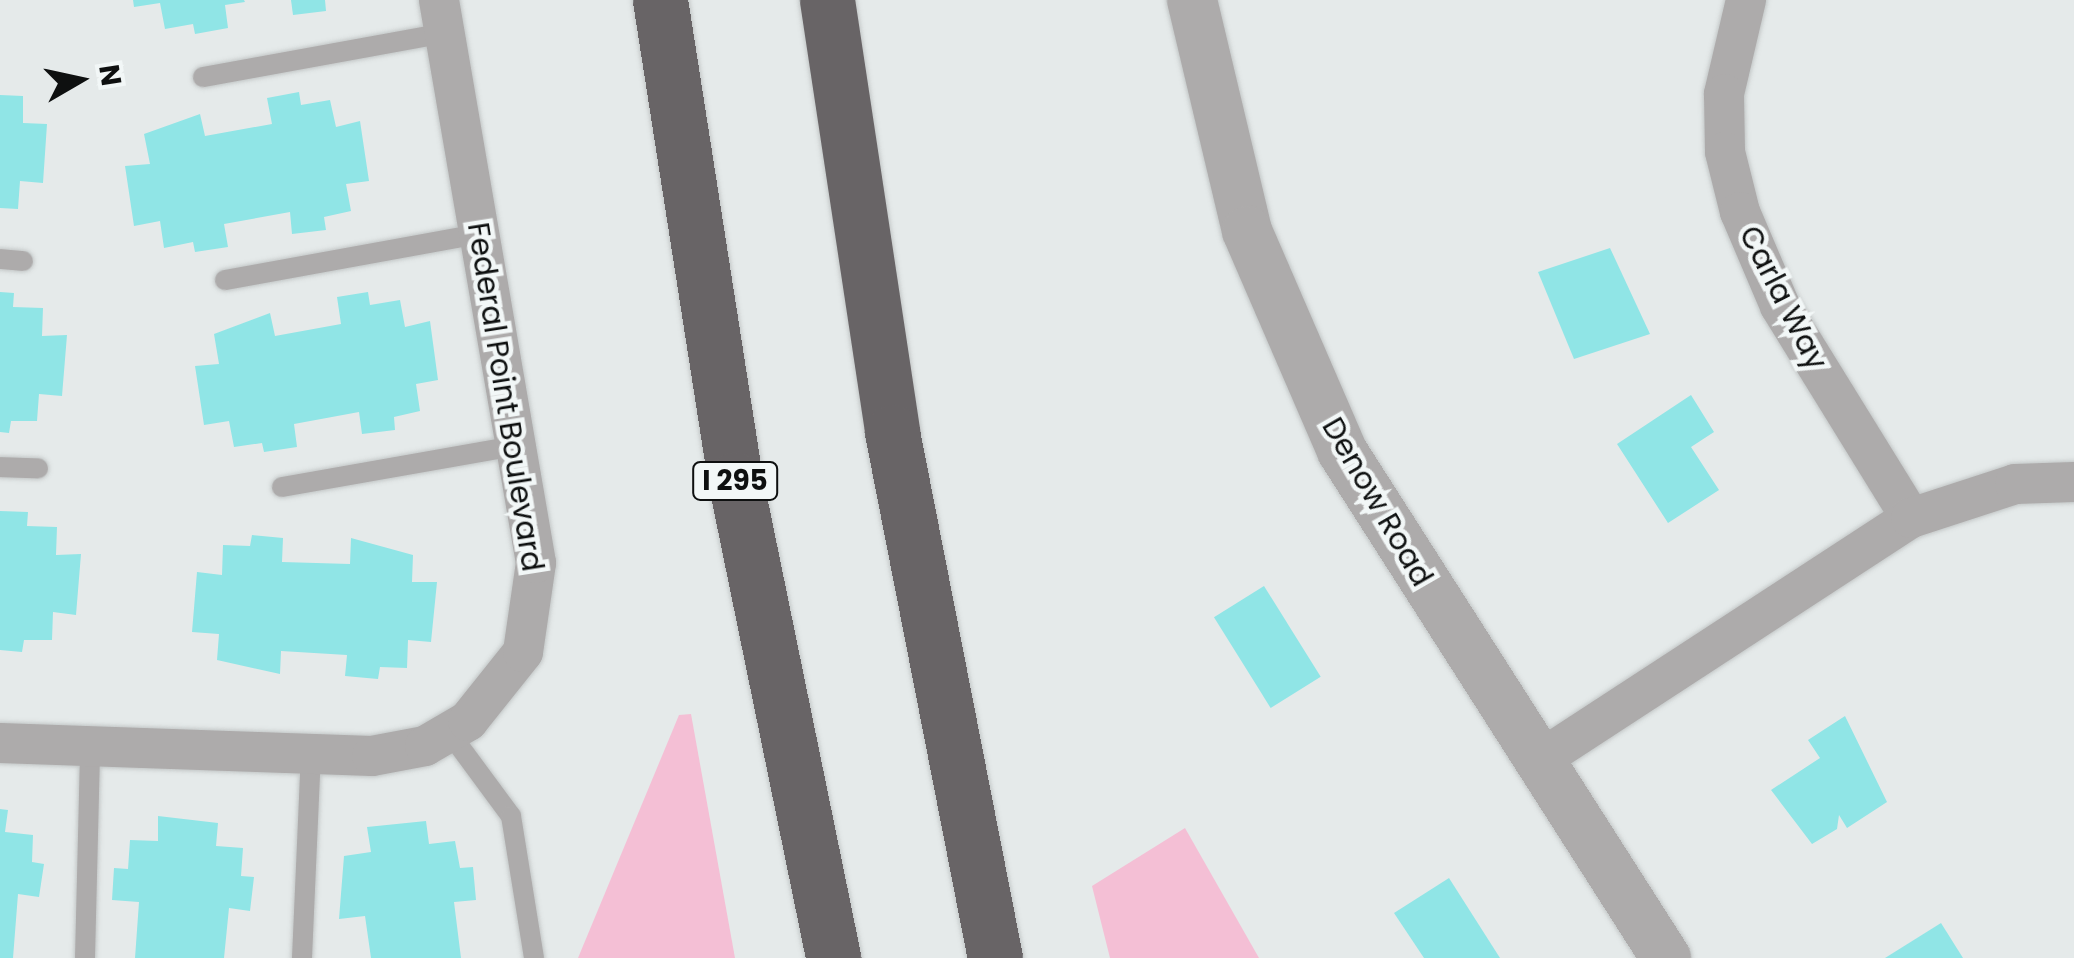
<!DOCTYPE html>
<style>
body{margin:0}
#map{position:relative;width:2074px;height:958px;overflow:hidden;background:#e5eaea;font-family:Poppins,sans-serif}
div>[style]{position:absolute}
.green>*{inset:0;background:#f4bfd5}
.building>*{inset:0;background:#90e5e6;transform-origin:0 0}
.roads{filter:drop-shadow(0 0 2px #c3c7c7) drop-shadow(0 0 2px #c3c7c7)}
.service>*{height:20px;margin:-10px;padding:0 10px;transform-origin:10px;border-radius:10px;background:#adabab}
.minor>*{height:40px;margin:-20px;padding:0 20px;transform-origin:20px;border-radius:20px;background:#adabab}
.tertiary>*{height:50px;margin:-25px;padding:0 25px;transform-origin:25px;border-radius:25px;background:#adabab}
.motorway>*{height:55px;margin:-27.5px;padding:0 27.5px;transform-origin:27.5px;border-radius:27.5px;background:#686466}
span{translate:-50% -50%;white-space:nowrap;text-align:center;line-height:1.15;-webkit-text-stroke:9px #f2f7f7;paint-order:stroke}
.shield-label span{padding:2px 8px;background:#f2f7f7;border:2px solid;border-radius:8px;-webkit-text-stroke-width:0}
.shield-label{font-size:28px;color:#0e1010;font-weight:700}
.street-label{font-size:30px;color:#0e1010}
.north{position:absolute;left:30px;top:30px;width:100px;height:100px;-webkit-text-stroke:8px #f2f7f7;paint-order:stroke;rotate:81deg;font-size:28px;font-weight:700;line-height:40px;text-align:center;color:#0e1010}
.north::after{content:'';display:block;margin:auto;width:35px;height:45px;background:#0e1010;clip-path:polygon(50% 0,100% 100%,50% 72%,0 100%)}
</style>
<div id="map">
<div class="green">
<i style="clip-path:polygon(691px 714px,735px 958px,578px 958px,679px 715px)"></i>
<i style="clip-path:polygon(1185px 828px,1259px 958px,1110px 958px,1092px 886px)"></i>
</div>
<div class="building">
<i style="clip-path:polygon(133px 0,244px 0,245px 2px,225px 5px,228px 28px,195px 34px,193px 24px,165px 29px,160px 3px,134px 7px)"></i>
<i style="clip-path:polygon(291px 0,325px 0,326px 11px,293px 15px)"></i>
<i style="clip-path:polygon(299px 92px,301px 105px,330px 100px,336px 127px,360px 121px,369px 181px,346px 184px,351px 211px,324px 217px,326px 230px,292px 234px,290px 212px,224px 224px,228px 247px,195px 252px,193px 242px,164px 248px,160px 221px,134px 226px,125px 166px,150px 164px,144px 134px,200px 114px,205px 136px,272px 124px,267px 98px)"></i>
<i style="clip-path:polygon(0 95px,23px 96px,23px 123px,47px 124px,43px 183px,20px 181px,18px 209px,0 208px)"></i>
<i style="clip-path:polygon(1610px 248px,1650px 334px,1574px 359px,1538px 272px)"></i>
<i style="clip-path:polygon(0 292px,14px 293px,13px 307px,43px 308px,42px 336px,67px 335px,62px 396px,39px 394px,37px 421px,11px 421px,9px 433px,0 432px)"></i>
<i style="clip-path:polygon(368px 292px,370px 305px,400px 300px,405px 327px,430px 321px,438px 380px,416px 384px,420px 411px,394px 417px,395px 430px,362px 434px,359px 412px,294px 424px,297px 447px,264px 452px,262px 443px,234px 447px,229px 421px,204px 425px,195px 366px,219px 364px,214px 334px,270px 313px,275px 336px,341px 324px,337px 297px)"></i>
<i style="clip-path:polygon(1691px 395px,1714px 432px,1691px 447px,1719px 490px,1668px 523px,1617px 444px)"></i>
<i style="clip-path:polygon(0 511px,28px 512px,27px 526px,57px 527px,56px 555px,81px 554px,76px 615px,53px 612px,52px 640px,24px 640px,22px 652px,0 650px)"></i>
<i style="clip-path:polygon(252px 535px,283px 538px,282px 562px,350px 564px,351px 538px,413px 555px,412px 582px,437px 582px,431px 642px,408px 640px,407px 668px,380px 667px,378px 679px,345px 676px,347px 655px,281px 651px,280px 674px,217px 660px,219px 634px,192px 632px,197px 572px,222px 575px,223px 545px,250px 546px)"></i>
<i style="left:1264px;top:586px;width:107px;height:59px;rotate:58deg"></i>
<i style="clip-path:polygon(1845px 716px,1887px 802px,1847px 828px,1839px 815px,1837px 829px,1812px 844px,1771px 790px,1820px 758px,1808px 740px)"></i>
<i style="clip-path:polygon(0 809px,8px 810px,5px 832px,33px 835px,32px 862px,44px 864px,39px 897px,18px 894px,13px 958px,0 958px)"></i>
<i style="clip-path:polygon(158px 816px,218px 823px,216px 846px,243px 848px,241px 876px,254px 877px,250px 911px,229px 908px,224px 958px,135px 958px,139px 902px,112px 900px,114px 868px,128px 869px,130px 840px,158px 841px)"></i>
<i style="clip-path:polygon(426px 821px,429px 844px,455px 841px,460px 868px,473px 867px,476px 900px,454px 902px,461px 958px,371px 958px,365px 916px,339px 919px,344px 856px,371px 852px,367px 827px)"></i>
<i style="clip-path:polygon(1449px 878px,1500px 958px,1424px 958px,1394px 913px)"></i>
<i style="clip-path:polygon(1941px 923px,1963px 958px,1885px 958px)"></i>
</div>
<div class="roads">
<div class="service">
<i style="left:203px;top:77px;width:245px;rotate:-10.3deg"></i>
<i style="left:0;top:259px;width:23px;rotate:5deg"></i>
<i style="left:225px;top:280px;width:258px;rotate:-10.3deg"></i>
<i style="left:0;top:467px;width:38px;rotate:2deg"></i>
<i style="left:282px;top:487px;width:237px;rotate:-10deg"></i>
<i style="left:449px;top:732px;width:104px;rotate:53.6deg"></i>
<i style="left:511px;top:816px;width:144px;rotate:80.8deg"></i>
<i style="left:85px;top:958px;width:212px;rotate:-88.6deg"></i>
<i style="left:302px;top:958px;width:204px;rotate:-87.5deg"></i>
</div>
<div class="minor">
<i style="left:1746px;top:0;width:97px;rotate:103.2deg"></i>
<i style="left:1724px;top:94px;width:58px;rotate:89deg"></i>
<i style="left:1725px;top:152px;width:62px;rotate:76deg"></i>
<i style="left:1740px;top:212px;width:102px;rotate:66.9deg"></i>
<i style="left:1780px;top:306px;width:249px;rotate:58.3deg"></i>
<i style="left:0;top:743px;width:372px;rotate:2deg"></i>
<i style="left:372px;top:756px;width:54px;rotate:-10.7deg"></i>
<i style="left:425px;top:746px;width:50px;rotate:-30.2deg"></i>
<i style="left:468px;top:721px;width:88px;rotate:-51.4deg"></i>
<i style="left:523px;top:652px;width:90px;rotate:-81.7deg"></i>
<i style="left:536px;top:563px;width:571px;rotate:-99.78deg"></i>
<i style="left:1538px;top:761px;width:445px;rotate:-33.1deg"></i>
<i style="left:1911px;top:518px;width:109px;rotate:-18.1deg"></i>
<i style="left:2015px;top:484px;width:59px;rotate:-1.9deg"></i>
</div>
<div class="tertiary">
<i style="left:1192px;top:0;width:237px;rotate:76.6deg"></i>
<i style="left:1247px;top:231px;width:240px;rotate:66.6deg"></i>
<i style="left:1342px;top:451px;width:602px;rotate:57.42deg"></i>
</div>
<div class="motorway">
<i style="left:660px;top:0;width:485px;rotate:81.1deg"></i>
<i style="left:735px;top:479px;width:489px;rotate:78.4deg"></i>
<i style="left:827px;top:0;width:437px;rotate:81.4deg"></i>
<i style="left:892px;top:432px;width:536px;rotate:78.92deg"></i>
</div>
</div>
<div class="shield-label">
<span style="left:735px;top:481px">I 295</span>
</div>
<div class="street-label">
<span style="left:1783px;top:298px;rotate:63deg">Carla Way</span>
<span style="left:505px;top:397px;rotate:81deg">Federal Point Boulevard</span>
<span style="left:1377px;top:502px;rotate:60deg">Denow Road</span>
</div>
<div class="north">N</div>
</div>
